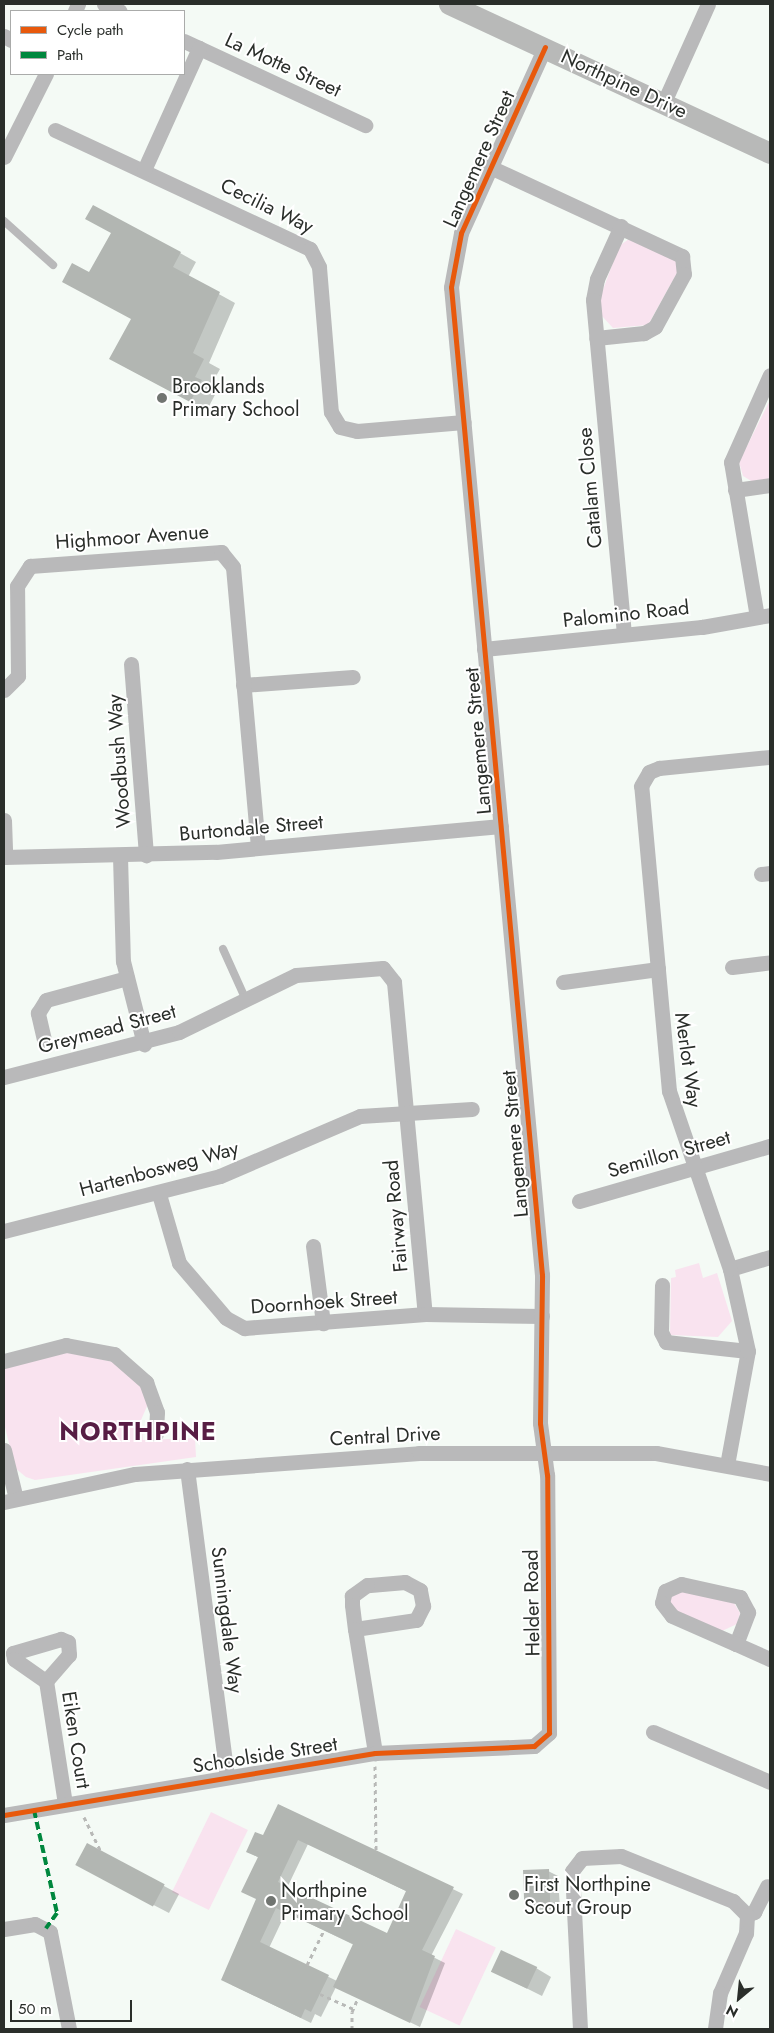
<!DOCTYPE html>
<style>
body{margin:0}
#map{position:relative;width:774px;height:2033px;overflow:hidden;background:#f4faf5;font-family:Jost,sans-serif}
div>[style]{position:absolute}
.green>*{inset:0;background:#f9e3ef;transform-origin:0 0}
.shadow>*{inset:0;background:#0003}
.building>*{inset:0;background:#b2b6b2;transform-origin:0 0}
.path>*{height:3px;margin-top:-1.5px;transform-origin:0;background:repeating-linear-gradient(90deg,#b8b9b7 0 4px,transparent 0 8px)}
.lane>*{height:8px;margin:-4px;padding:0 4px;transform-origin:4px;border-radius:4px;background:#b9b9ba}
.street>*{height:15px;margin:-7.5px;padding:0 7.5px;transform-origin:7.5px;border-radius:7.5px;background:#b9b9ba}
.secondary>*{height:21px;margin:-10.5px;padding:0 10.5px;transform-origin:10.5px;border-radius:10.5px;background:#b8b9b8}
.quiet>*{height:4px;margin-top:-2px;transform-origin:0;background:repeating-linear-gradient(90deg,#00873e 0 8px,transparent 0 12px)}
.cycleway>*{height:5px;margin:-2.5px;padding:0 2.5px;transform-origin:2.5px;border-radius:2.5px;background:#e8590c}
.dots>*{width:14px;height:14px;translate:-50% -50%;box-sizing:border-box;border:2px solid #fff;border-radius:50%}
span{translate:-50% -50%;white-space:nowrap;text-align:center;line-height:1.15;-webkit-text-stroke:4px #fff;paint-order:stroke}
.street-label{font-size:20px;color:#2a2e2a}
.poi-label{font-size:20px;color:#2a2e2a}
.left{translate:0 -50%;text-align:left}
.district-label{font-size:25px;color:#571d44;font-weight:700;letter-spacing:1px}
.frame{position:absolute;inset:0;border:5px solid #2a2e2a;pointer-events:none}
.legend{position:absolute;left:10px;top:10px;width:175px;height:65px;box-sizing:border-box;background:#fff;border:1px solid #aaabaa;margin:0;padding:6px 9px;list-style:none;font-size:15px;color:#2a2e2a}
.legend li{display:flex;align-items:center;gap:10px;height:25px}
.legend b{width:25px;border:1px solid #aaabaa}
.north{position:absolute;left:714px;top:1973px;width:50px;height:50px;-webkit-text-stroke:4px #fff;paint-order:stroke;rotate:208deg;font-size:14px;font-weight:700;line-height:20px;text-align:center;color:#2a2e2a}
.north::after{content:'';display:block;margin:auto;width:18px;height:22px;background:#2a2e2a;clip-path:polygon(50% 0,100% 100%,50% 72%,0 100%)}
.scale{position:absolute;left:10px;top:2000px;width:122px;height:22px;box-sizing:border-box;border:2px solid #2a2e2a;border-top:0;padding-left:6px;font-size:15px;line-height:18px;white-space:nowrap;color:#2a2e2a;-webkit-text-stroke:4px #fff;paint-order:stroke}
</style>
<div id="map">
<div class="green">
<i style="clip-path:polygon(629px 239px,670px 254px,677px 263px,677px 273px,648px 325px,613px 328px,601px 315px,600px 298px,619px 246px)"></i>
<i style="clip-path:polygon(770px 400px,770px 480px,753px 482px,743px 476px,739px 462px)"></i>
<i style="clip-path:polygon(699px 1263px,703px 1278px,717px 1273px,732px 1321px,718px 1337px,670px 1335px,671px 1278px,676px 1277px,675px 1270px)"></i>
<i style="clip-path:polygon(66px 1351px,117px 1363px,142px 1386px,148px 1404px,141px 1420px,143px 1440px,195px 1438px,196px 1457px,35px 1480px,26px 1477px,15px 1468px,4px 1423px,4px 1367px)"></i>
<i style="clip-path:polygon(678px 1590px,734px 1603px,740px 1613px,737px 1624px,722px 1631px,671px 1609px,669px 1597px)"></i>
<i style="left:211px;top:1812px;width:41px;height:89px;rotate:26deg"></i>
<i style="left:456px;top:1929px;width:44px;height:86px;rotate:25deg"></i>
</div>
<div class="shadow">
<i style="clip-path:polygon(180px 253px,196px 262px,188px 277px,235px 303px,209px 363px,220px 369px,210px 387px,217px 391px,207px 410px,127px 368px,132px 319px,90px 274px)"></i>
<i style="clip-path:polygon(evenodd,279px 1805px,463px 1894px,431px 1956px,445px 1963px,420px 2027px,336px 1987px,321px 2017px,315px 2014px,311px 2023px,232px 1985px,257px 1899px,259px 1858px,247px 1851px,264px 1837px,279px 1805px,308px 1844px,408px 1892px,387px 1935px,287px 1888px,308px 1844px,279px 1805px,286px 1912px,354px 1945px,337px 1981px,269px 1948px,286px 1912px)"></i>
<i style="clip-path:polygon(87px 1845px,179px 1894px,169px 1913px,92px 1873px)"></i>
<i style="clip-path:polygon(548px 1871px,558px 1876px,560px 1909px,535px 1910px,526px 1904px)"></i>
<i style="clip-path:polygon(536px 1968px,551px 1977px,542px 1996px,492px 1971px)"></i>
</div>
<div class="building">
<i style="clip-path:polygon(93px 205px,181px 252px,173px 267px,220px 292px,193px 353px,204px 359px,195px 377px,202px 380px,190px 402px,109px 359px,131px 319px,62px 282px,72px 263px,89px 272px,111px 233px,85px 219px)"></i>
<i style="clip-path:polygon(evenodd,278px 1804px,454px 1887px,422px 1950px,435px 1956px,410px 2023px,333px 1987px,353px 1944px,276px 1908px,260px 1942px,329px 1975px,311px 2012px,305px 2009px,301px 2018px,221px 1980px,256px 1899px,241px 1892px,258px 1857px,246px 1852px,255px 1832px,263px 1835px,278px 1804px,298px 1840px,406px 1891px,387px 1933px,278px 1882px,298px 1840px)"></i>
<i style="left:87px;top:1843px;width:88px;height:25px;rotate:28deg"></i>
<i style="left:549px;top:1869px;width:35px;height:26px;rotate:88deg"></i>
<i style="left:501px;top:1950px;width:40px;height:24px;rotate:25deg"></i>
</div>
<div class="path">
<i style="left:375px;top:1766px;width:84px;rotate:89.3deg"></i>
<i style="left:84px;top:1817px;width:37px;rotate:64deg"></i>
<i style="left:307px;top:1965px;width:39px;rotate:-64deg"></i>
<i style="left:320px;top:1994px;width:36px;rotate:24deg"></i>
<i style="left:352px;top:2029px;width:17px;rotate:-90deg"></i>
<i style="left:352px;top:2012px;width:15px;rotate:-67deg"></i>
</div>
<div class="lane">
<i style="left:4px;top:221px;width:66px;rotate:41.9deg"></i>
<i style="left:223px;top:949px;width:56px;rotate:65.7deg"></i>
</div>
<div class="street">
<i style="left:104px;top:4px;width:17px;rotate:24deg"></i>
<i style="left:75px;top:11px;width:8px;rotate:-67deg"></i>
<i style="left:4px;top:36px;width:8px;rotate:30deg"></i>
<i style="left:184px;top:41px;width:200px;rotate:24.9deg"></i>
<i style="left:664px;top:102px;width:107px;rotate:-65.8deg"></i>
<i style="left:55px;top:130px;width:281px;rotate:25deg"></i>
<i style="left:310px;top:249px;width:20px;rotate:63deg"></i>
<i style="left:319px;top:267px;width:145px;rotate:85.3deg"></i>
<i style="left:331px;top:412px;width:17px;rotate:59deg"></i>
<i style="left:340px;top:427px;width:17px;rotate:13deg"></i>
<i style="left:357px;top:431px;width:107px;rotate:-4.8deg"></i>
<i style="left:4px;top:157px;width:93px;rotate:-63.2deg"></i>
<i style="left:490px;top:167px;width:212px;rotate:24.9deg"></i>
<i style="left:682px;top:256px;width:18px;rotate:84deg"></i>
<i style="left:684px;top:274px;width:60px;rotate:118.7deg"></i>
<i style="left:655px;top:327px;width:13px;rotate:151deg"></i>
<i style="left:644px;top:333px;width:48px;rotate:174.1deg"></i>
<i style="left:144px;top:170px;width:134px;rotate:-65.7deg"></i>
<i style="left:621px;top:226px;width:58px;rotate:114.4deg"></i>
<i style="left:597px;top:279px;width:21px;rotate:101deg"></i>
<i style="left:593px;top:300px;width:335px;rotate:84.7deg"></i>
<i style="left:735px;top:490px;width:35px;rotate:-8deg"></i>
<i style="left:757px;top:617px;width:157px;rotate:-99.5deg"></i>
<i style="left:731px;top:462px;width:95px;rotate:-65.9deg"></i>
<i style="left:484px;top:649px;width:219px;rotate:-5.8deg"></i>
<i style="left:702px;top:627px;width:69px;rotate:-10deg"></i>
<i style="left:131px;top:664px;width:192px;rotate:85.5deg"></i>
<i style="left:243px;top:685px;width:110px;rotate:-4.2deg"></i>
<i style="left:4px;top:690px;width:20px;rotate:-45deg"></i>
<i style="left:18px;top:676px;width:90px;rotate:-90.6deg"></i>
<i style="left:17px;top:586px;width:24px;rotate:-57deg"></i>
<i style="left:30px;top:566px;width:192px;rotate:-4.2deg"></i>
<i style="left:221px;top:552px;width:19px;rotate:51deg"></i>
<i style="left:233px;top:567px;width:282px;rotate:84.9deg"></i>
<i style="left:4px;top:820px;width:37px;rotate:88deg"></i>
<i style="left:120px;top:856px;width:105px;rotate:88.4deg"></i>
<i style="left:123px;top:961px;width:86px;rotate:75.8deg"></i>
<i style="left:4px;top:857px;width:212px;rotate:-1.4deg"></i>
<i style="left:216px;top:852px;width:286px;rotate:-5.2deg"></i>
<i style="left:761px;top:874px;width:9px;rotate:-6deg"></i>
<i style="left:732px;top:967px;width:38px;rotate:-7deg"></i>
<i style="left:563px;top:982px;width:96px;rotate:-7.8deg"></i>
<i style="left:45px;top:1044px;width:32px;rotate:-103deg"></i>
<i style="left:38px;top:1013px;width:15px;rotate:-58deg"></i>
<i style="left:46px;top:1000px;width:84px;rotate:-15.2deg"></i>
<i style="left:4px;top:1077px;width:181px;rotate:-14.4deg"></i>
<i style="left:179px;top:1032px;width:130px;rotate:-26deg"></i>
<i style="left:296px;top:975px;width:87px;rotate:-4.6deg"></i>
<i style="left:383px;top:968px;width:18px;rotate:52deg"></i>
<i style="left:394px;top:982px;width:333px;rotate:84.7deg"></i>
<i style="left:159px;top:1194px;width:72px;rotate:73.8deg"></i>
<i style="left:179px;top:1263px;width:72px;rotate:49.5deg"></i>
<i style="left:226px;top:1318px;width:21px;rotate:29deg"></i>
<i style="left:244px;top:1328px;width:182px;rotate:-4.4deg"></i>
<i style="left:425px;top:1314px;width:117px;rotate:1deg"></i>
<i style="left:579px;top:1201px;width:199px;rotate:-16.1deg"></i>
<i style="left:4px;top:1231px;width:223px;rotate:-14.3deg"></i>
<i style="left:220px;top:1176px;width:152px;rotate:-23.2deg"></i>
<i style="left:360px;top:1116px;width:112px;rotate:-3.6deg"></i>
<i style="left:313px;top:1246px;width:78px;rotate:82.6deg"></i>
<i style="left:730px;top:1269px;width:42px;rotate:-16.7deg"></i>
<i style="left:662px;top:1285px;width:47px;rotate:91.2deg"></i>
<i style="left:661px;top:1332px;width:11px;rotate:63deg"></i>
<i style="left:666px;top:1342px;width:82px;rotate:6.3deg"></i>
<i style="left:4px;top:1361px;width:64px;rotate:-14.5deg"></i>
<i style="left:66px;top:1345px;width:49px;rotate:10.6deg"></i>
<i style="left:114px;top:1354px;width:43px;rotate:41.2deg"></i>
<i style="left:146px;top:1382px;width:32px;rotate:70deg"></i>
<i style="left:157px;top:1412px;width:22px;rotate:93deg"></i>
<i style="left:4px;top:1450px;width:50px;rotate:76.2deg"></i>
<i style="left:727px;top:1465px;width:116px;rotate:-79.6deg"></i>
<i style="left:748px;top:1351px;width:84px;rotate:-102.4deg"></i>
<i style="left:730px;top:1269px;width:188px;rotate:-108.9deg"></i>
<i style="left:669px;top:1091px;width:306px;rotate:-95.2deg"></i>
<i style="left:641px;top:786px;width:16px;rotate:-60deg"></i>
<i style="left:649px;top:772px;width:11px;rotate:-22deg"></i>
<i style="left:659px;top:768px;width:112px;rotate:-5.7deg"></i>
<i style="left:187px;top:1469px;width:310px;rotate:82.6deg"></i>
<i style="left:4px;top:1502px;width:134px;rotate:-12.1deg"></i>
<i style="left:135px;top:1474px;width:285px;rotate:-4.2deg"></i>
<i style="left:419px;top:1453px;width:237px"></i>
<i style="left:656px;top:1453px;width:116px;rotate:10.4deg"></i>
<i style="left:355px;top:1629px;width:62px;rotate:-8.4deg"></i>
<i style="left:416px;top:1620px;width:16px;rotate:-63deg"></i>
<i style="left:423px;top:1606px;width:16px;rotate:-101deg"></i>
<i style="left:420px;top:1590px;width:17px;rotate:-152deg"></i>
<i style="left:405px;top:1582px;width:38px;rotate:175deg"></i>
<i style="left:367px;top:1585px;width:19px;rotate:144deg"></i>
<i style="left:352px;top:1596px;width:9px;rotate:90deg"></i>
<i style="left:352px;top:1605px;width:24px;rotate:83deg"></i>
<i style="left:355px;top:1629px;width:126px;rotate:80.8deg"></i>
<i style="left:736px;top:1644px;width:34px;rotate:-69deg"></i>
<i style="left:748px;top:1612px;width:17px;rotate:-118deg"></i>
<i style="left:740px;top:1597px;width:60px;rotate:-167.6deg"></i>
<i style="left:681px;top:1584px;width:17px;rotate:156deg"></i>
<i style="left:665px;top:1591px;width:12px;rotate:104deg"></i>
<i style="left:662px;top:1603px;width:16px;rotate:52deg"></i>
<i style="left:672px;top:1616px;width:70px;rotate:23.6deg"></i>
<i style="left:736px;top:1644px;width:37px;rotate:24deg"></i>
<i style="left:46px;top:1681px;width:35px;rotate:-49deg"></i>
<i style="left:69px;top:1655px;width:13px;rotate:-94deg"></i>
<i style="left:68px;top:1642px;width:8px;rotate:-157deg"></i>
<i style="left:61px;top:1639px;width:50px;rotate:163.7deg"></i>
<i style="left:13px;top:1653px;width:6px;rotate:81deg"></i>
<i style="left:14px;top:1659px;width:39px;rotate:35deg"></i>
<i style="left:46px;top:1681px;width:124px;rotate:81.2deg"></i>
<i style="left:653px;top:1732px;width:127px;rotate:23.1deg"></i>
<i style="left:4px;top:1815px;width:376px;rotate:-9.5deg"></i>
<i style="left:375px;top:1753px;width:159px;rotate:-2.5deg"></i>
<i style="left:534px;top:1746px;width:20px;rotate:-41deg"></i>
<i style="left:549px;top:1733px;width:258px;rotate:-90.4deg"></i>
<i style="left:547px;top:1475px;width:52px;rotate:-97.7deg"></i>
<i style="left:540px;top:1423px;width:148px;rotate:-89.2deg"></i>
<i style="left:542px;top:1275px;width:992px;rotate:-95.26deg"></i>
<i style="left:451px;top:287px;width:55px;rotate:-79.5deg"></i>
<i style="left:461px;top:233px;width:204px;rotate:-65.7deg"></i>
<i style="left:747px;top:1915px;width:8px;rotate:-23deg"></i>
<i style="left:754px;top:1912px;width:29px;rotate:-63deg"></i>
<i style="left:4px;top:1929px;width:31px;rotate:-9deg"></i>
<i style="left:35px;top:1924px;width:17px;rotate:28deg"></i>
<i style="left:50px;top:1932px;width:99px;rotate:78.9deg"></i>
<i style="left:580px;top:2029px;width:158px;rotate:-92.9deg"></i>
<i style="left:572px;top:1871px;width:16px;rotate:-52deg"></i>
<i style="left:582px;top:1858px;width:39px;rotate:-3deg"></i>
<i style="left:621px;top:1856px;width:121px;rotate:21.9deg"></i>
<i style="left:733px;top:1901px;width:20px;rotate:45deg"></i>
<i style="left:747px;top:1915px;width:18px;rotate:93deg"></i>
<i style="left:746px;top:1933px;width:65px;rotate:113.4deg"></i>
<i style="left:720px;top:1993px;width:36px;rotate:98deg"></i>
</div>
<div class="secondary">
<i style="left:449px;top:4px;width:354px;rotate:24.9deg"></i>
</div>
<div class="quiet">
<i style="left:34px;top:1810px;width:106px;rotate:77.4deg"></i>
<i style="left:57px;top:1913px;width:19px;rotate:126deg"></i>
</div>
<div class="cycleway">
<i style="left:4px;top:1815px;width:376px;rotate:-9.5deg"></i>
<i style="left:375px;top:1753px;width:159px;rotate:-2.5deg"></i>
<i style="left:534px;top:1746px;width:20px;rotate:-41deg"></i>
<i style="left:549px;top:1733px;width:258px;rotate:-90.4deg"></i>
<i style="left:547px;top:1475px;width:52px;rotate:-97.7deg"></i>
<i style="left:540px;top:1423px;width:148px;rotate:-89.2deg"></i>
<i style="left:542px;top:1275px;width:992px;rotate:-95.26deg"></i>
<i style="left:451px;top:287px;width:55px;rotate:-79.5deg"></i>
<i style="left:461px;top:233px;width:204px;rotate:-65.7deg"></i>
</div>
<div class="dots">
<i style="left:162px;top:398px;background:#717571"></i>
<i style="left:514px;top:1895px;background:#717571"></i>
<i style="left:271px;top:1901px;background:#717571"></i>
</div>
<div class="street-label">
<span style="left:283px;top:65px;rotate:25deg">La Motte Street</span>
<span style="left:624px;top:84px;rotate:25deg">Northpine Drive</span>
<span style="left:479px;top:159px;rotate:-66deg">Langemere Street</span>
<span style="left:267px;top:206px;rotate:26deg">Cecilia Way</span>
<span style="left:590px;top:488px;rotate:-95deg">Catalam Close</span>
<span style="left:132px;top:537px;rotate:-4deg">Highmoor Avenue</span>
<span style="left:626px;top:614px;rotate:-6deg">Palomino Road</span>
<span style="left:478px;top:741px;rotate:-95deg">Langemere Street</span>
<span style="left:119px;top:761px;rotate:-94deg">Woodbush Way</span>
<span style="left:251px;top:828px;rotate:-5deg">Burtondale Street</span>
<span style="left:107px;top:1029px;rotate:-15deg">Greymead Street</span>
<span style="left:688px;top:1060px;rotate:82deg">Merlot Way</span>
<span style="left:515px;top:1144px;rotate:-95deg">Langemere Street</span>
<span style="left:669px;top:1154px;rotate:-16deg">Semillon Street</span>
<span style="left:159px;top:1169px;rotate:-15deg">Hartenbosweg Way</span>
<span style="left:396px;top:1216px;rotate:-95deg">Fairway Road</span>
<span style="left:324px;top:1302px;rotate:-4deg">Doornhoek Street</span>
<span style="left:385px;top:1436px;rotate:-3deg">Central Drive</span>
<span style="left:532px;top:1603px;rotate:-91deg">Helder Road</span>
<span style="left:227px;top:1620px;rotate:83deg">Sunningdale Way</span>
<span style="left:76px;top:1740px;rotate:81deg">Eiken Court</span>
<span style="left:265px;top:1755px;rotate:-9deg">Schoolside Street</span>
</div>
<div class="poi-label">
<span class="left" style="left:172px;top:398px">Brooklands<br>Primary School</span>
<span class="left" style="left:524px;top:1896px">First Northpine<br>Scout Group</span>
<span class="left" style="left:281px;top:1902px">Northpine<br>Primary School</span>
</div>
<div class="district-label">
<span style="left:138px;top:1431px">NORTHPINE</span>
</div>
<div class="frame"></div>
<ul class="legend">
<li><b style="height:6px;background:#e8590c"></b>Cycle path</li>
<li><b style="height:6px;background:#00873e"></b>Path</li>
</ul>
<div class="north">N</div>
<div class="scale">50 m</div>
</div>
